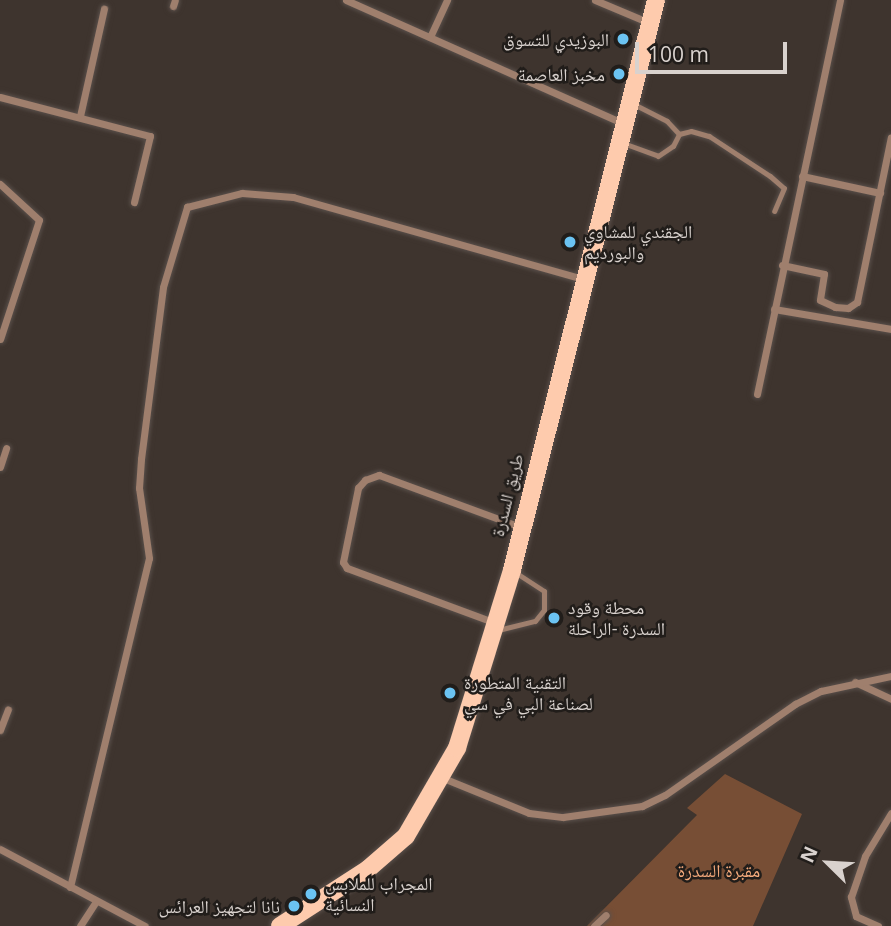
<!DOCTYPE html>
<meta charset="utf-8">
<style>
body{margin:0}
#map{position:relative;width:891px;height:926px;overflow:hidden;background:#3e342e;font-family:"Open Sans","Noto Naskh Arabic",sans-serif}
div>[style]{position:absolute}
.green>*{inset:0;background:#774e35}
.roads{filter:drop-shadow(0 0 2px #5a504b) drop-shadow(0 0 2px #5a504b)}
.service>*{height:5px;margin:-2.5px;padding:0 2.5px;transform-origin:2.5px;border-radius:2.5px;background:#9f7f6d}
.minor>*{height:7px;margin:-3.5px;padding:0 3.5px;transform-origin:3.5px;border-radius:3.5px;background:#9f7f6d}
.primary>*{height:18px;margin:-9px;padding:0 9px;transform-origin:9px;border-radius:9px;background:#fecbad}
.dots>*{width:19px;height:19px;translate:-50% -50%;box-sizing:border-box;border:4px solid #211d1a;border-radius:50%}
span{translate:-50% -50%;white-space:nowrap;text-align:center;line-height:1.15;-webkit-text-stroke:5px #211d1a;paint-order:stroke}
.poi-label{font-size:18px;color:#d9d2ce}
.right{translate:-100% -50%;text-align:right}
.left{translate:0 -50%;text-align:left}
.street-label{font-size:18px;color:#d9d2ce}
.park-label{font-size:18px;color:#f5aa7c}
.north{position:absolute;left:793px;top:828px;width:70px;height:70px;-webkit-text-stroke:5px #211d1a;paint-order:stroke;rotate:294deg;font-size:19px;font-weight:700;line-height:28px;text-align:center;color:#d9d2ce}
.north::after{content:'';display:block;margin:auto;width:24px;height:32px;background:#d9d2ce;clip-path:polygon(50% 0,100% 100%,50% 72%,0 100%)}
.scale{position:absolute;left:635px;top:42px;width:152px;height:32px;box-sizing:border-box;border:4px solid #d9d2ce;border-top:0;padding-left:9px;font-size:21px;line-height:24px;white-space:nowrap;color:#d9d2ce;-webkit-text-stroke:5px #211d1a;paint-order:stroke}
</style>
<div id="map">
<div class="green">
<i style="clip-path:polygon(725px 774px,802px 814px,753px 926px,587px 926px,697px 815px,687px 808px)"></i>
</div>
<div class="roads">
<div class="service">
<i style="left:679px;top:134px;width:12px;rotate:-14deg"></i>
<i style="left:691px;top:131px;width:19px;rotate:16deg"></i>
<i style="left:709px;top:136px;width:73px;rotate:33.3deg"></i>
<i style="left:770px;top:176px;width:18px;rotate:41deg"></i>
<i style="left:784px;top:188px;width:25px;rotate:113deg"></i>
<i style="left:623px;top:143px;width:37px;rotate:20deg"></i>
<i style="left:658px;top:156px;width:18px;rotate:-34deg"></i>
<i style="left:673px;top:146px;width:13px;rotate:-63deg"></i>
<i style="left:679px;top:134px;width:18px;rotate:-133deg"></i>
<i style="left:667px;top:121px;width:37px;rotate:-153deg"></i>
<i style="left:498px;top:630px;width:38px;rotate:-14deg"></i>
<i style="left:535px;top:621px;width:14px;rotate:-51deg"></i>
<i style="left:544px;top:610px;width:19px;rotate:-90deg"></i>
<i style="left:544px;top:591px;width:33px;rotate:-147deg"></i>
</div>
<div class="minor">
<i style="left:346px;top:0;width:305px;rotate:24deg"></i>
<i style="left:595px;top:0;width:60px;rotate:22.7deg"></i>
<i style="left:173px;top:6px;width:6px;rotate:-72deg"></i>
<i style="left:430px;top:37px;width:41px;rotate:-65.3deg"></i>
<i style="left:0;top:97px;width:155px;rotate:14.6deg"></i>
<i style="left:150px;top:136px;width:68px;rotate:103.6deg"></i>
<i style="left:80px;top:116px;width:110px;rotate:-77.4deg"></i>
<i style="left:802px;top:176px;width:80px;rotate:12.3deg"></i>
<i style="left:0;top:184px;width:53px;rotate:42.7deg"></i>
<i style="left:39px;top:220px;width:125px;rotate:108.1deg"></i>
<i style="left:782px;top:265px;width:43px;rotate:12.1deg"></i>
<i style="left:824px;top:274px;width:26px;rotate:99deg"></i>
<i style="left:820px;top:300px;width:17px;rotate:25deg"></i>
<i style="left:835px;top:307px;width:13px;rotate:4deg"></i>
<i style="left:848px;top:308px;width:11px;rotate:-34deg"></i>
<i style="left:857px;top:302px;width:168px;rotate:-78.4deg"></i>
<i style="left:774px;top:309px;width:119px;rotate:9.7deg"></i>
<i style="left:757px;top:394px;width:403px;rotate:-78.1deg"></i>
<i style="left:0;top:467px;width:20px;rotate:-72deg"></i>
<i style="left:493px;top:622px;width:156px;rotate:-159.7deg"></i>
<i style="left:347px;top:568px;width:7px;rotate:-124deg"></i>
<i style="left:343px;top:562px;width:76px;rotate:-78.5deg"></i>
<i style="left:358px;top:488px;width:11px;rotate:-49deg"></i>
<i style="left:365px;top:480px;width:15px;rotate:-20deg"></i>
<i style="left:379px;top:475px;width:150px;rotate:20.2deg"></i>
<i style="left:855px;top:682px;width:40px;rotate:25deg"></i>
<i style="left:0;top:730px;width:22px;rotate:-69deg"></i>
<i style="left:443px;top:778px;width:93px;rotate:22.1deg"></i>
<i style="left:529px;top:813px;width:34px;rotate:7deg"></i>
<i style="left:563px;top:817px;width:80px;rotate:-7.9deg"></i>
<i style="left:642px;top:806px;width:25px;rotate:-26deg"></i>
<i style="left:665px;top:795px;width:159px;rotate:-35deg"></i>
<i style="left:795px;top:704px;width:29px;rotate:-27deg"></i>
<i style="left:821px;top:691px;width:72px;rotate:-12.1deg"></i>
<i style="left:0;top:849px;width:164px;rotate:28deg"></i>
<i style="left:70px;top:887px;width:338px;rotate:-76.5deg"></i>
<i style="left:149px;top:558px;width:71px;rotate:-98.1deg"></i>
<i style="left:139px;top:488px;width:29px;rotate:-86deg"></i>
<i style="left:141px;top:459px;width:173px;rotate:-82.7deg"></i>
<i style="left:163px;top:287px;width:84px;rotate:-73.3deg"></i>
<i style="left:187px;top:207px;width:57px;rotate:-14.3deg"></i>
<i style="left:242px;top:193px;width:51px;rotate:4.5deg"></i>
<i style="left:293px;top:197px;width:301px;rotate:15.8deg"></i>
<i style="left:80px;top:926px;width:30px;rotate:-57deg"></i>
<i style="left:594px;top:926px;width:16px;rotate:-43deg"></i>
<i style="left:878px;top:926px;width:24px;rotate:-156deg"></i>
<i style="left:856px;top:916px;width:20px;rotate:-105deg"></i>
<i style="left:851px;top:897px;width:43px;rotate:-71.1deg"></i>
<i style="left:865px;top:856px;width:50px;rotate:-58.8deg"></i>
</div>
<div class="primary">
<i style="left:280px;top:926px;width:105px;rotate:-32.9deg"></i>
<i style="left:368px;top:869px;width:50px;rotate:-41deg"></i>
<i style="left:406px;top:836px;width:102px;rotate:-59.9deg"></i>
<i style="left:457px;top:748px;width:186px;rotate:-72.8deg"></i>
<i style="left:512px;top:570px;width:588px;rotate:-75.82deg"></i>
</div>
</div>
<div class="dots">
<i style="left:623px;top:39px;background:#6bc3f2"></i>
<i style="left:619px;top:74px;background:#6bc3f2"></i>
<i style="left:570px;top:242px;background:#6bc3f2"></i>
<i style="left:554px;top:618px;background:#6bc3f2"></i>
<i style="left:450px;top:693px;background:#6bc3f2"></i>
<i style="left:311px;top:894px;background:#6bc3f2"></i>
<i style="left:294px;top:906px;background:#6bc3f2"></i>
</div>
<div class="poi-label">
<span class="right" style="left:609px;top:39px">البوزيدي للتسوق</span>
<span class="right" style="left:605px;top:74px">مخبز العاصمة</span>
<span class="left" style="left:584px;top:242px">الجقندي للمشاوي<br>والبورديم</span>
<span class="left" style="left:568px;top:618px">محطة وقود<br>السدرة -الراحلة</span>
<span class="left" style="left:464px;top:693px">التقنية المتطورة<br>لصناعة البي في سي</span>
<span class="left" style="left:325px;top:894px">المجراب للملابس<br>النسائية</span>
<span class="right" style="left:280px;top:906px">نانا لتجهيز العرائس</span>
</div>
<div class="street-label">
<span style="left:507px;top:495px;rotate:-76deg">طريق السدرة</span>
</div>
<div class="park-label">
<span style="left:719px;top:870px">مقبرة السدرة</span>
</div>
<div class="north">N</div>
<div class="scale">100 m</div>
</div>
